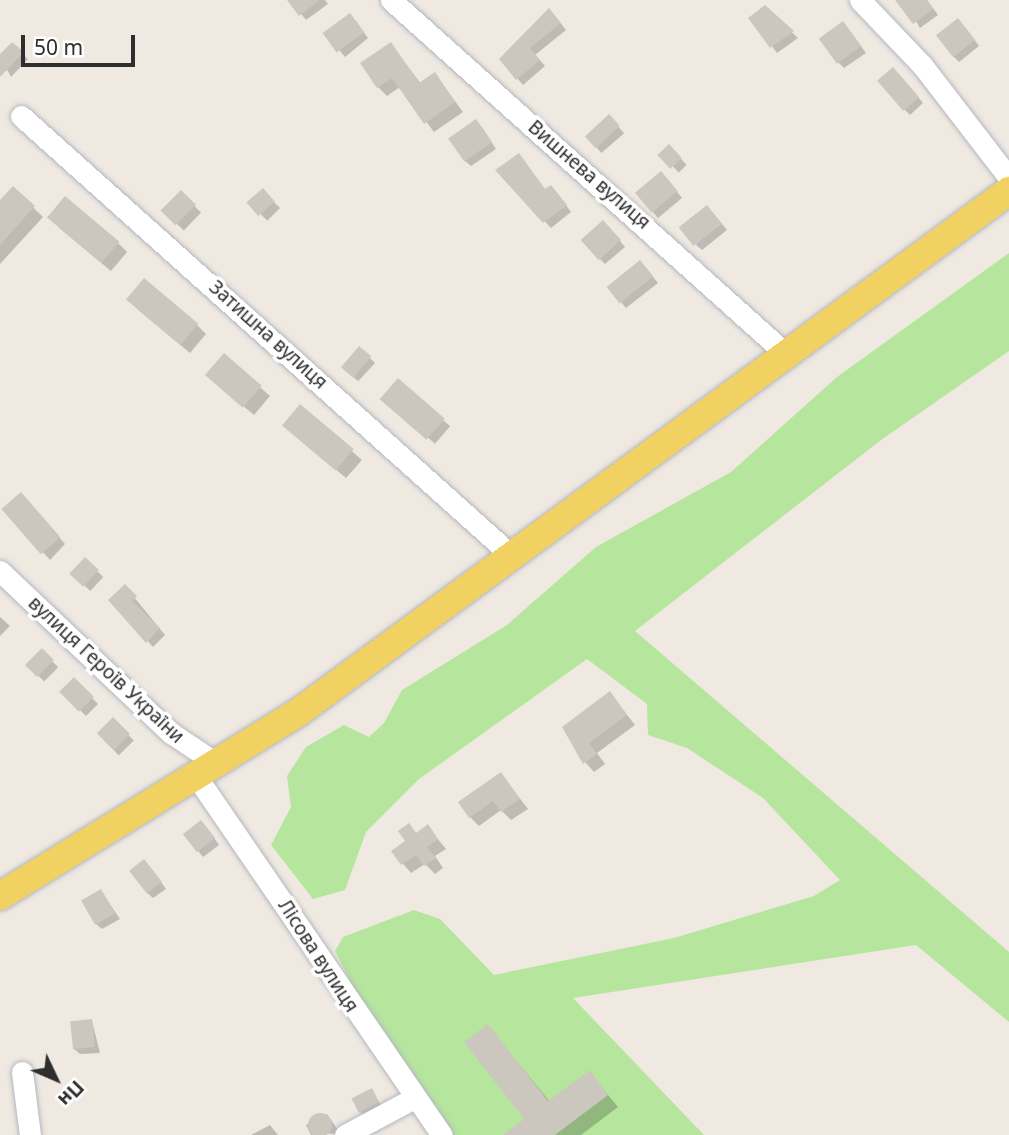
<!DOCTYPE html>
<meta charset="utf-8">
<style>
body{margin:0}
#map{position:relative;width:1009px;height:1135px;overflow:hidden;background:#efe9e1;font-family:"Noto Sans",sans-serif}
div>[style]{position:absolute}
.green>*{inset:0;background:#b6e59e}
.shadow>*{inset:0;background:#0003;transform-origin:0 0}
.building>*{inset:0;background:#cbc7bf;transform-origin:0 0}
.round{border-radius:50%}
.roads{filter:drop-shadow(0 0 2px #b4b7c1) drop-shadow(0 0 2px #b4b7c1)}
.minor>*{height:21px;margin:-10.5px;padding:0 10.5px;transform-origin:10.5px;border-radius:10.5px;background:#fff}
.major>*{height:28px;margin:-14px;padding:0 14px;transform-origin:14px;border-radius:14px;background:#f2d163}
span{translate:-50% -50%;white-space:nowrap;text-align:center;line-height:1.15;-webkit-text-stroke:7px #fff;paint-order:stroke}
.street-label{font-size:19px;color:#2e2e2e}
.north{position:absolute;left:21px;top:1044px;width:70px;height:70px;-webkit-text-stroke:5px #fff;paint-order:stroke;rotate:134deg;font-size:19px;font-weight:700;line-height:28px;text-align:center;color:#2e2e2e}
.north::after{content:'';display:block;margin:auto;width:24px;height:32px;background:#2e2e2e;clip-path:polygon(50% 0,100% 100%,50% 72%,0 100%)}
.scale{position:absolute;left:21px;top:35px;width:114px;height:32px;box-sizing:border-box;border:4px solid #2e2e2e;border-top:0;padding-left:9px;font-size:21px;line-height:24px;white-space:nowrap;color:#2e2e2e;-webkit-text-stroke:5px #fff;paint-order:stroke}
</style>
<div id="map">
<div class="green">
<i style="clip-path:polygon(1009px 253px,1009px 351px,881px 440px,635px 631px,1009px 952px,1009px 1022px,916px 945px,573px 998px,704px 1135px,453px 1135px,373px 1027px,335px 951px,343px 937px,414px 910px,440px 919px,494px 975px,674px 938px,814px 896px,840px 880px,763px 798px,687px 748px,648px 735px,647px 704px,587px 659px,419px 779px,366px 832px,345px 890px,313px 899px,271px 845px,291px 807px,287px 776px,306px 747px,344px 725px,369px 737px,384px 723px,402px 690px,507px 625px,596px 547px,731px 472px,837px 377px)"></i>
</div>
<div class="shadow">
<i style="clip-path:polygon(290px 0,325px 0,328px 4px,306px 20px)"></i>
<i style="clip-path:polygon(903px 0,927px 0,938px 15px,920px 28px)"></i>
<i style="clip-path:polygon(765px 8px,798px 38px,777px 53px,751px 18px)"></i>
<i style="clip-path:polygon(555px 16px,566px 30px,535px 55px,545px 66px,523px 85px,501px 59px)"></i>
<i style="clip-path:polygon(356px 21px,368px 38px,345px 57px,326px 34px)"></i>
<i style="clip-path:polygon(964px 26px,979px 46px,959px 62px,953px 56px)"></i>
<i style="clip-path:polygon(848px 29px,866px 53px,844px 68px,838px 62px)"></i>
<i style="clip-path:polygon(12px 44px,28px 59px,11px 77px,0 57px)"></i>
<i style="clip-path:polygon(391px 44px,421px 84px,435px 74px,463px 112px,434px 132px,400px 87px,387px 96px,378px 87px)"></i>
<i style="clip-path:polygon(899px 75px,923px 103px,910px 115px,904px 109px)"></i>
<i style="left:609px;top:116px;width:23px;height:30px;rotate:49deg"></i>
<i style="clip-path:polygon(482px 127px,496px 149px,471px 166px,465px 161px)"></i>
<i style="left:669px;top:147px;width:25px;height:11px;rotate:45deg"></i>
<i style="clip-path:polygon(498px 171px,557px 193px,571px 212px,551px 228px)"></i>
<i style="clip-path:polygon(667px 179px,682px 198px,658px 218px,637px 193px)"></i>
<i style="clip-path:polygon(13px 188px,43px 217px,0 264px,0 203px)"></i>
<i style="left:263px;top:191px;width:24px;height:18px;rotate:45deg"></i>
<i style="left:181px;top:193px;width:28px;height:25px;rotate:44deg"></i>
<i style="clip-path:polygon(713px 213px,727px 230px,702px 250px,696px 245px)"></i>
<i style="clip-path:polygon(58px 227px,118px 243px,127px 252px,111px 271px)"></i>
<i style="clip-path:polygon(609px 228px,625px 247px,605px 264px,599px 258px)"></i>
<i style="clip-path:polygon(646px 268px,658px 283px,626px 308px,621px 302px)"></i>
<i style="clip-path:polygon(137px 309px,197px 325px,206px 334px,190px 353px)"></i>
<i style="left:359px;top:348px;width:22px;height:25px;rotate:43deg"></i>
<i style="clip-path:polygon(224px 356px,270px 396px,254px 415px,217px 384px)"></i>
<i style="left:398px;top:381px;width:69px;height:23px;rotate:41deg"></i>
<i style="clip-path:polygon(300px 406px,362px 460px,346px 478px,293px 434px)"></i>
<i style="clip-path:polygon(26px 500px,65px 544px,50px 560px,5px 511px)"></i>
<i style="left:85px;top:560px;width:25px;height:19px;rotate:43deg"></i>
<i style="clip-path:polygon(125px 586px,165px 635px,153px 647px,111px 600px)"></i>
<i style="clip-path:polygon(0 617px,10px 626px,0 636px)"></i>
<i style="left:42px;top:651px;width:23px;height:20px;rotate:45deg"></i>
<i style="left:74px;top:680px;width:34px;height:17px;rotate:45deg"></i>
<i style="clip-path:polygon(610px 693px,635px 725px,597px 753px,605px 764px,594px 772px,576px 752px)"></i>
<i style="left:113px;top:719px;width:30px;height:21px;rotate:46deg"></i>
<i style="clip-path:polygon(501px 774px,528px 809px,511px 820px,501px 810px,479px 826px,470px 817px)"></i>
<i style="clip-path:polygon(409px 825px,417px 834px,428px 827px,446px 849px,435px 856px,443px 868px,435px 874px,425px 864px,411px 873px,393px 852px,408px 841px)"></i>
<i style="clip-path:polygon(207px 828px,219px 845px,203px 857px,185px 835px)"></i>
<i style="clip-path:polygon(150px 867px,166px 889px,153px 898px,147px 893px)"></i>
<i style="clip-path:polygon(101px 891px,120px 919px,102px 929px,96px 924px)"></i>
<i style="clip-path:polygon(92px 1021px,100px 1053px,80px 1054px,74px 1049px)"></i>
<i style="clip-path:polygon(488px 1026px,550px 1102px,589px 1072px,618px 1107px,581px 1135px,506px 1135px,526px 1120px)"></i>
<i style="clip-path:polygon(371px 1091px,383px 1108px,366px 1117px,360px 1112px)"></i>
<i style="clip-path:polygon(327px 1114px,340px 1133px,311px 1135px,306px 1125px)"></i>
<i style="clip-path:polygon(270px 1125px,278px 1135px,251px 1135px)"></i>
</div>
<div class="building">
<i style="clip-path:polygon(287px 0,320px 0,299px 16px)"></i>
<i style="clip-path:polygon(895px 0,927px 0,933px 9px,913px 24px)"></i>
<i style="clip-path:polygon(765px 5px,794px 31px,770px 48px,748px 18px)"></i>
<i style="clip-path:polygon(549px 8px,561px 23px,530px 48px,540px 60px,516px 80px,499px 59px)"></i>
<i style="left:350px;top:13px;width:24px;height:34px;rotate:54deg"></i>
<i style="left:958px;top:18px;width:28px;height:28px;rotate:52deg"></i>
<i style="left:843px;top:21px;width:31px;height:30px;rotate:54deg"></i>
<i style="clip-path:polygon(12px 42px,24px 52px,0 77px,0 54px)"></i>
<i style="clip-path:polygon(391px 42px,419px 83px,435px 72px,455px 102px,424px 124px,392px 78px,377px 88px,360px 63px)"></i>
<i style="left:893px;top:67px;width:40px;height:21px;rotate:49deg"></i>
<i style="left:609px;top:114px;width:16px;height:33px;rotate:47deg"></i>
<i style="left:476px;top:119px;width:28px;height:34px;rotate:55deg"></i>
<i style="left:669px;top:144px;width:19px;height:16px;rotate:47deg"></i>
<i style="clip-path:polygon(519px 153px,545px 189px,551px 185px,567px 205px,543px 223px,495px 170px)"></i>
<i style="left:661px;top:171px;width:26px;height:34px;rotate:50deg"></i>
<i style="clip-path:polygon(13px 186px,35px 206px,0 245px,0 200px)"></i>
<i style="left:263px;top:188px;width:18px;height:22px;rotate:49deg"></i>
<i style="left:181px;top:190px;width:21px;height:29px;rotate:45deg"></i>
<i style="left:65px;top:196px;width:71px;height:28px;rotate:40deg"></i>
<i style="left:707px;top:205px;width:24px;height:36px;rotate:52deg"></i>
<i style="left:603px;top:220px;width:27px;height:30px;rotate:48deg"></i>
<i style="left:640px;top:260px;width:21px;height:43px;rotate:51deg"></i>
<i style="left:144px;top:278px;width:71px;height:28px;rotate:40deg"></i>
<i style="left:359px;top:346px;width:16px;height:28px;rotate:40deg"></i>
<i style="left:224px;top:353px;width:50px;height:29px;rotate:41deg"></i>
<i style="left:398px;top:378px;width:62px;height:28px;rotate:41deg"></i>
<i style="left:300px;top:404px;width:70px;height:28px;rotate:40deg"></i>
<i style="left:21px;top:492px;width:60px;height:26px;rotate:49deg"></i>
<i style="left:85px;top:557px;width:19px;height:23px;rotate:43deg"></i>
<i style="clip-path:polygon(125px 584px,137px 596px,132px 601px,160px 628px,146px 643px,108px 600px)"></i>
<i style="left:42px;top:648px;width:17px;height:24px;rotate:45deg"></i>
<i style="left:74px;top:677px;width:28px;height:21px;rotate:45deg"></i>
<i style="clip-path:polygon(610px 691px,627px 715px,589px 743px,597px 754px,583px 764px,562px 727px)"></i>
<i style="left:113px;top:717px;width:24px;height:23px;rotate:45deg"></i>
<i style="clip-path:polygon(501px 772px,520px 799px,501px 812px,493px 801px,469px 818px,458px 802px)"></i>
<i style="left:201px;top:820px;width:23px;height:23px;rotate:52deg"></i>
<i style="clip-path:polygon(409px 823px,416px 833px,428px 824px,438px 839px,427px 847px,436px 858px,424px 866px,416px 855px,401px 865px,391px 851px,405px 841px,398px 831px)"></i>
<i style="left:144px;top:859px;width:29px;height:19px;rotate:52deg"></i>
<i style="left:101px;top:889px;width:28px;height:23px;rotate:60deg"></i>
<i style="left:92px;top:1019px;width:28px;height:22px;rotate:84deg"></i>
<i style="clip-path:polygon(488px 1024px,548px 1101px,590px 1070px,608px 1095px,555px 1135px,503px 1135px,524px 1119px,464px 1042px)"></i>
<i style="left:372px;top:1088px;width:16px;height:23px;rotate:63deg"></i>
<i class="round" style="left:308px;top:1113px;width:24px;height:24px"></i>
</div>
<div class="roads">
<div class="minor">
<i style="left:391px;top:0;width:529px;rotate:41.86deg"></i>
<i style="left:860px;top:0;width:90px;rotate:46.4deg"></i>
<i style="left:922px;top:65px;width:143px;rotate:52.4deg"></i>
<i style="left:21px;top:116px;width:659px;rotate:41.86deg"></i>
<i style="left:0;top:571px;width:236px;rotate:43.5deg"></i>
<i style="left:171px;top:733px;width:54px;rotate:33.7deg"></i>
<i style="left:196px;top:776px;width:435px;rotate:55.6deg"></i>
<i style="left:22px;top:1072px;width:64px;rotate:82.8deg"></i>
<i style="left:345px;top:1135px;width:78px;rotate:-28.2deg"></i>
</div>
<div class="major">
<i style="left:0;top:896px;width:351px;rotate:-31.6deg"></i>
<i style="left:299px;top:712px;width:881px;rotate:-36.27deg"></i>
</div>
</div>
<div class="street-label">
<span style="left:589px;top:175px;rotate:41deg">Вишнева вулиця</span>
<span style="left:268px;top:335px;rotate:42deg">Затишна вулиця</span>
<span style="left:106px;top:670px;rotate:43deg">вулиця Героїв України</span>
<span style="left:318px;top:956px;rotate:57deg">Лісова вулиця</span>
</div>
<div class="north">Пн</div>
<div class="scale">50 m</div>
</div>
